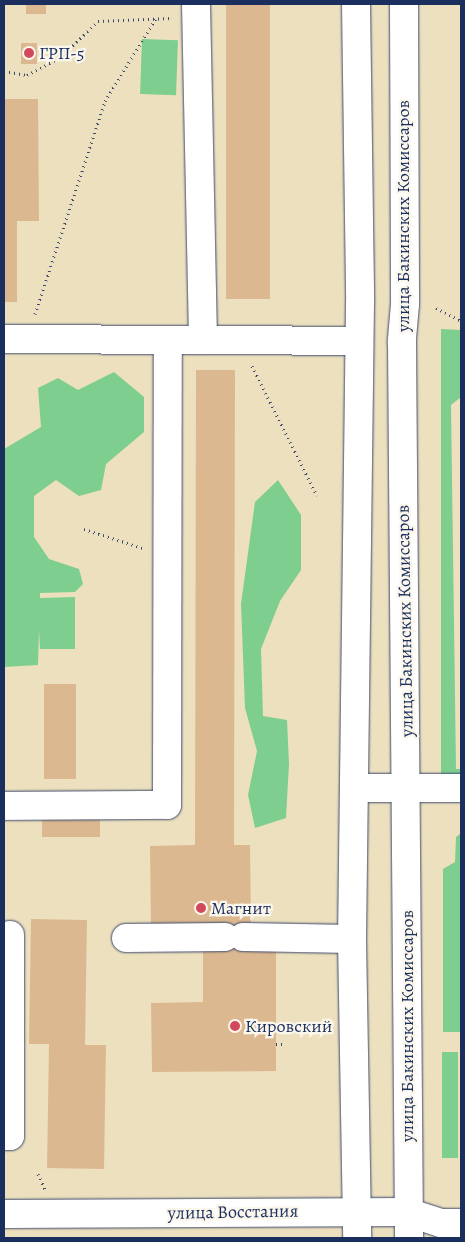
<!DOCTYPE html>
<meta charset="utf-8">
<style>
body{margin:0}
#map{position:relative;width:465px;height:1242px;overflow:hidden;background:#ede0be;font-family:Alegreya,serif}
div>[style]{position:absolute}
.green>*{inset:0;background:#7ece8f;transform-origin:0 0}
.building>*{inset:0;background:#dcb890;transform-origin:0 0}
.path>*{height:3px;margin-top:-1.5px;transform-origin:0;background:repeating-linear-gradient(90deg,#3a4a6c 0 1px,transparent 0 5px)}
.roads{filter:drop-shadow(0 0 1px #3a4a6c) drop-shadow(0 0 1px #3a4a6c)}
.minor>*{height:28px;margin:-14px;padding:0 14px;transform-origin:14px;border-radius:14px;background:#fff}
.major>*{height:28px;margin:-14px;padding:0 14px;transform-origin:14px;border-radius:14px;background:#fff}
.dots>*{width:14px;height:14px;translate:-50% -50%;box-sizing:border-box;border:2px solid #fbf7ec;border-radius:50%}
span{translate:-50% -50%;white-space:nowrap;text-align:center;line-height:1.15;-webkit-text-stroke:4.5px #fbf7ec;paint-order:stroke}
.poi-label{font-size:18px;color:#1b2f5e}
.left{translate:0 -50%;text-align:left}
.street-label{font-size:18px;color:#1b2f5e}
.frame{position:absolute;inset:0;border:5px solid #1b2f5e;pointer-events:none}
</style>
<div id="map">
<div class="green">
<i style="left:142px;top:39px;width:36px;height:55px;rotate:2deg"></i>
<i style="clip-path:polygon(441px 329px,461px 330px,461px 397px,451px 405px,456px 769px,461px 769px,461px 777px,441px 777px)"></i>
<i style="clip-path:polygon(114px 372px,144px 397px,144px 432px,106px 464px,101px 490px,79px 496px,56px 480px,34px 496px,34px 537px,49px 559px,79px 569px,83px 584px,75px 592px,40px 593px,40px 598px,75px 597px,75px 649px,40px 649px,39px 631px,38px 665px,4px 667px,4px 449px,41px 427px,38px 388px,58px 378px,78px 390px)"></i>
<i style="clip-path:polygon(278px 480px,301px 515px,301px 570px,280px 601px,261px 649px,263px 716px,287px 720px,289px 764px,286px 818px,255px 828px,248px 795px,257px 751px,245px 708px,241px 604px,255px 502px)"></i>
<i style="clip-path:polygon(460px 834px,460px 1032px,443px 1032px,443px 869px,455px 862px,456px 837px)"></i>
<i style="left:442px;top:1052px;width:16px;height:106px"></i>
</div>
<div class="building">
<i style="left:26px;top:4px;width:20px;height:10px"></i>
<i style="left:226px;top:4px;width:44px;height:295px"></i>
<i style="left:21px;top:43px;width:16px;height:21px"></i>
<i style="clip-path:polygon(4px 99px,38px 99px,39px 221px,17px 221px,17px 302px,4px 302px)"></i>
<i style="clip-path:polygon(196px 370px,235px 370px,234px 845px,250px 845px,251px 929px,276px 945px,276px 1071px,152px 1072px,151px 1003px,203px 1002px,203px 945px,151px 930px,150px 846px,195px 845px)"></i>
<i style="left:44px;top:684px;width:32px;height:95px"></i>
<i style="left:42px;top:817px;width:58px;height:20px"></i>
<i style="clip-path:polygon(31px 919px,87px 920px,85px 1045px,106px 1045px,104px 1169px,47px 1168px,49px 1044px,29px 1044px)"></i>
</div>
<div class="path">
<i style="left:4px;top:71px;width:23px;rotate:10deg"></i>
<i style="left:27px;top:75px;width:40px;rotate:-28deg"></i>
<i style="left:62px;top:56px;width:50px;rotate:-44.2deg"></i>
<i style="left:98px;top:21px;width:73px;rotate:-2.4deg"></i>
<i style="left:436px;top:308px;width:28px;rotate:27deg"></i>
<i style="left:35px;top:314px;width:224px;rotate:-71.8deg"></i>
<i style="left:105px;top:101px;width:97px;rotate:-58.4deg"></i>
<i style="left:252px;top:366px;width:145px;rotate:63.4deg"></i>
<i style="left:84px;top:529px;width:62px;rotate:17.9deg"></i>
<i style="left:276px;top:1044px;width:8px"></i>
<i style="left:38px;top:1174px;width:17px;rotate:65deg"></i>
</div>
<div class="roads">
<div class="minor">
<i style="left:196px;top:4px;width:336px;rotate:88.8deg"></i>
<i style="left:4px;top:339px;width:354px;rotate:0.3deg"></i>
<i style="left:355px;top:788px;width:106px"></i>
<i style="left:4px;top:806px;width:163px;rotate:-0.4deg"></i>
<i style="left:167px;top:805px;width:465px;rotate:-89.9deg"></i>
<i style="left:243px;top:937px;width:109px;rotate:1.1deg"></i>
<i style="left:126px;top:938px;width:99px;rotate:-0.6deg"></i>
<i style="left:4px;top:1136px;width:6px"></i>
<i style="left:10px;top:1136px;width:201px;rotate:-90deg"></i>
<i style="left:4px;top:1214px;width:403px;rotate:-0.3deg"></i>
<i style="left:407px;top:1212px;width:36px;rotate:18deg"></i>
<i style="left:441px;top:1223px;width:20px"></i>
</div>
<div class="major">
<i style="left:356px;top:4px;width:299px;rotate:89.2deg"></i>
<i style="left:360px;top:303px;width:636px;rotate:90.72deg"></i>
<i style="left:352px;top:939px;width:299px;rotate:89deg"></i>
<i style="left:404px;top:4px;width:300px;rotate:89.8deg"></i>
<i style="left:405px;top:304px;width:38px;rotate:95deg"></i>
<i style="left:402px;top:342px;width:896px;rotate:89.55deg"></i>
</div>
</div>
<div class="dots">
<i style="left:29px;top:53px;background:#d1495b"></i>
<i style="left:201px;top:908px;background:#d1495b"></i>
<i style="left:235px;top:1026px;background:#d1495b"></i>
</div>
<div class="poi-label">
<span class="left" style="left:39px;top:53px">ГРП-5</span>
<span class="left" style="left:211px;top:908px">Магнит</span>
<span class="left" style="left:245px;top:1026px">Кировский</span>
</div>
<div class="street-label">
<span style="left:403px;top:216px;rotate:-90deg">улица Бакинских Комиссаров</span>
<span style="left:405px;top:621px;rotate:-91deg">улица Бакинских Комиссаров</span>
<span style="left:407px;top:1026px;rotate:-90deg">улица Бакинских Комиссаров</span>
<span style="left:233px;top:1212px;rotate:-1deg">улица Восстания</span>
</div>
<div class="frame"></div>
</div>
